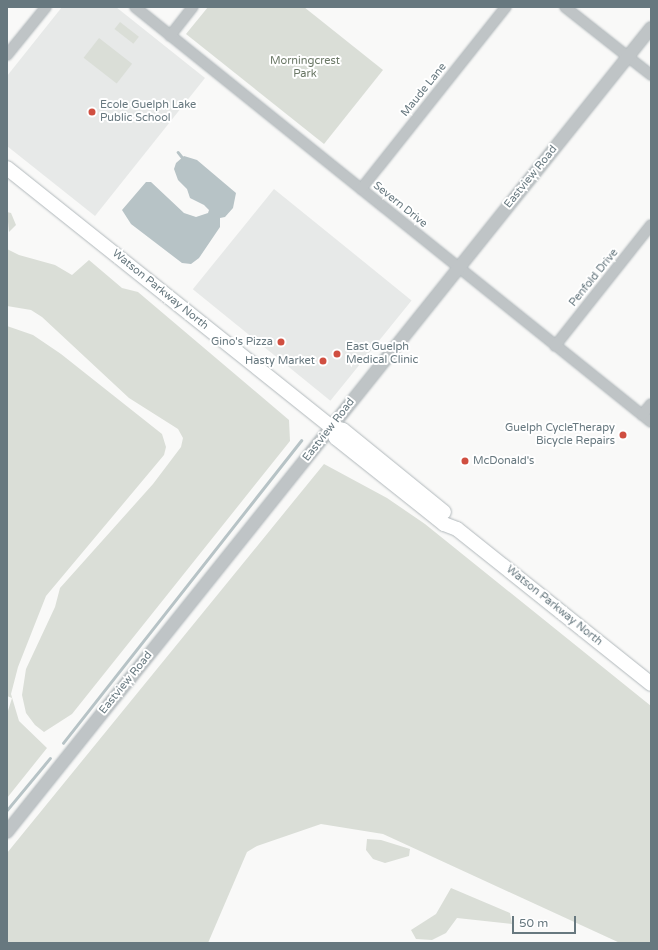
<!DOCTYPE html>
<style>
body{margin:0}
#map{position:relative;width:658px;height:950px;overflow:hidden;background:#f9f9f8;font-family:"Varela Round",sans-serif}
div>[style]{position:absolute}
.built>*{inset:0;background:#e7e9e8;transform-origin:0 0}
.green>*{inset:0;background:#daded7;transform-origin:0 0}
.water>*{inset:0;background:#b7c3c6}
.stream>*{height:2.5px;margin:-1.25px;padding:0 1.25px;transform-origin:1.25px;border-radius:1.25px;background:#b7c3c6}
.roads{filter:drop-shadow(0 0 1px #b1b8bb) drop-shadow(0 0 1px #b1b8bb)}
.minor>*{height:10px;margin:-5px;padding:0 5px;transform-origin:5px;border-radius:5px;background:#bfc4c6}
.tertiary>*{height:12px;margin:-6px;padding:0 6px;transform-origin:6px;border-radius:6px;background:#bfc4c6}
.secondary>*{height:14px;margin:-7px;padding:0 7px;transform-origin:7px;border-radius:7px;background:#fff}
.dots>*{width:11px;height:11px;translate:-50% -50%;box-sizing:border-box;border:2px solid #fff;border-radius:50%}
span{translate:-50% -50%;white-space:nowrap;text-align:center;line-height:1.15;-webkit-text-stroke:4px #fff;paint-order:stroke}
.park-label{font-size:11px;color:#6b7866}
.street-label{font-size:11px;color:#67787f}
.poi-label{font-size:11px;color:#67787f}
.left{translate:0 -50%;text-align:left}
.right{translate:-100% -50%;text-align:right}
.frame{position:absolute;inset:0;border:8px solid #67787f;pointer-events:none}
.scale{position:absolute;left:512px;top:916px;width:64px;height:18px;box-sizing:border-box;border:2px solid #67787f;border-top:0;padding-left:5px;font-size:12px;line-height:14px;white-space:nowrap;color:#67787f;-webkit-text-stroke:3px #fff;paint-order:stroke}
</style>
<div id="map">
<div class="built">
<i style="clip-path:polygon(62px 7px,116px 7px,205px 78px,95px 216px,7px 146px,7px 76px)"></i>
<i style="left:274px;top:189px;width:177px;height:129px;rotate:39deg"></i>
</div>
<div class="green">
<i style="clip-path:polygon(208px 7px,304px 7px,383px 70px,324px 144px,186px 34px)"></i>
<i style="left:120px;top:22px;width:24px;height:9px;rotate:38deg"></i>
<i style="left:99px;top:38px;width:42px;height:25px;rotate:38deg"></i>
<i style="clip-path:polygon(7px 212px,11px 213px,16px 225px,9px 232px)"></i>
<i style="clip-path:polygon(7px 249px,19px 255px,55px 265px,72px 275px,89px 260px,122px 288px,138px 292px,289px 420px,290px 441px,72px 714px,44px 732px,35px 725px,26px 713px,22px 695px,26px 669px,55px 607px,60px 588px,153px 484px,181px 447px,183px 438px,178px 429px,129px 398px,42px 317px,31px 310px,7px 306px)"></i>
<i style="clip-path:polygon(7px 326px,33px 335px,61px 354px,162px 434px,166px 447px,164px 455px,46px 596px,18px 667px,11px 694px,19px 721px,47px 748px,7px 798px,7px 714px,12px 698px,7px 696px)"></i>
<i style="clip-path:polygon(324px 464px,387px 498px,425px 524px,651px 706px,651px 943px,620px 943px,383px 834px,321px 824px,257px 846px,247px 852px,208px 943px,7px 943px,7px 853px)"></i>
<i style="clip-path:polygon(367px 839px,381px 840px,410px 849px,409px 856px,385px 863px,373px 859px,366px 850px)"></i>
<i style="clip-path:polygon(451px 888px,510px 913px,512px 924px,457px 918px,446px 933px,432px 940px,416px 939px,411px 930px,436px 914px)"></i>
</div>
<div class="water">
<i style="clip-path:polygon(184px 156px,197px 160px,236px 193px,233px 208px,225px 217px,220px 218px,220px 227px,199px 258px,191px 264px,182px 263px,131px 224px,122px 210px,146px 182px,151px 182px,184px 213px,196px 217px,208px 213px,209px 210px,204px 205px,190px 198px,187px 189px,178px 180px,174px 169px,176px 163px)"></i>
</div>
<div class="stream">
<i style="left:178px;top:152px;width:6px;rotate:51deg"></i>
<i style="left:63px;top:743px;width:385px;rotate:-51.8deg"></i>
<i style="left:7px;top:810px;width:67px;rotate:-50.4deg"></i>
</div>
<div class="roads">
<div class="minor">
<i style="left:135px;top:7px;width:662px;rotate:38.81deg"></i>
<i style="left:565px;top:7px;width:110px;rotate:38.3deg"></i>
<i style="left:170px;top:36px;width:37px;rotate:-52deg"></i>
<i style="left:7px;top:55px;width:62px;rotate:-50.9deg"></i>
<i style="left:361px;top:189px;width:233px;rotate:-51.5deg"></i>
<i style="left:555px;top:346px;width:154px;rotate:-51.6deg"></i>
<i style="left:642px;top:415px;width:14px;rotate:-51deg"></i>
</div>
<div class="tertiary">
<i style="left:7px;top:832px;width:1030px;rotate:-51.31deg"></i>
</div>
<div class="secondary">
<i style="left:7px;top:168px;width:415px;rotate:38.6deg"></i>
<i style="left:331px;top:427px;width:12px;rotate:66deg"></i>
<i style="left:336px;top:438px;width:138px;rotate:38.5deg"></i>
<i style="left:444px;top:524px;width:14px;rotate:21deg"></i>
<i style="left:457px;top:529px;width:248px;rotate:38.6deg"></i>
<i style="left:331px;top:427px;width:12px;rotate:14deg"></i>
<i style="left:343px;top:430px;width:130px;rotate:39.1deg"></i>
</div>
</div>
<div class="dots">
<i style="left:92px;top:112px;background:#d04f41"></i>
<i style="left:281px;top:342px;background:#d04f41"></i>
<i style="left:337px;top:354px;background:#d04f41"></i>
<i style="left:323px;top:361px;background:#d04f41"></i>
<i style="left:623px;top:435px;background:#d04f41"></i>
<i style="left:465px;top:461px;background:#d04f41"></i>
</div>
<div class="park-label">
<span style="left:305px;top:68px">Morningcrest<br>Park</span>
</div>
<div class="street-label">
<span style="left:424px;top:90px;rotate:-51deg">Maude Lane</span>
<span style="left:531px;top:177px;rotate:-51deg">Eastview Road</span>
<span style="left:400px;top:205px;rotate:39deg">Severn Drive</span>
<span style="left:594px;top:278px;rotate:-51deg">Penfold Drive</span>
<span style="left:160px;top:290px;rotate:39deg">Watson Parkway North</span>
<span style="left:329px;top:430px;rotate:-52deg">Eastview Road</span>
<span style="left:554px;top:606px;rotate:39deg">Watson Parkway North</span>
<span style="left:126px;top:683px;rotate:-51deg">Eastview Road</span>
</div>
<div class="poi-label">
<span class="left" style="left:100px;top:112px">Ecole Guelph Lake<br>Public School</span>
<span class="right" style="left:273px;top:342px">Gino's Pizza</span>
<span class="left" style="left:346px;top:354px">East Guelph<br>Medical Clinic</span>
<span class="right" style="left:315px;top:361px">Hasty Market</span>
<span class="right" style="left:615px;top:435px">Guelph CycleTherapy<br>Bicycle Repairs</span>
<span class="left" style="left:473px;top:461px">McDonald's</span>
</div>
<div class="frame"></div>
<div class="scale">50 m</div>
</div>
